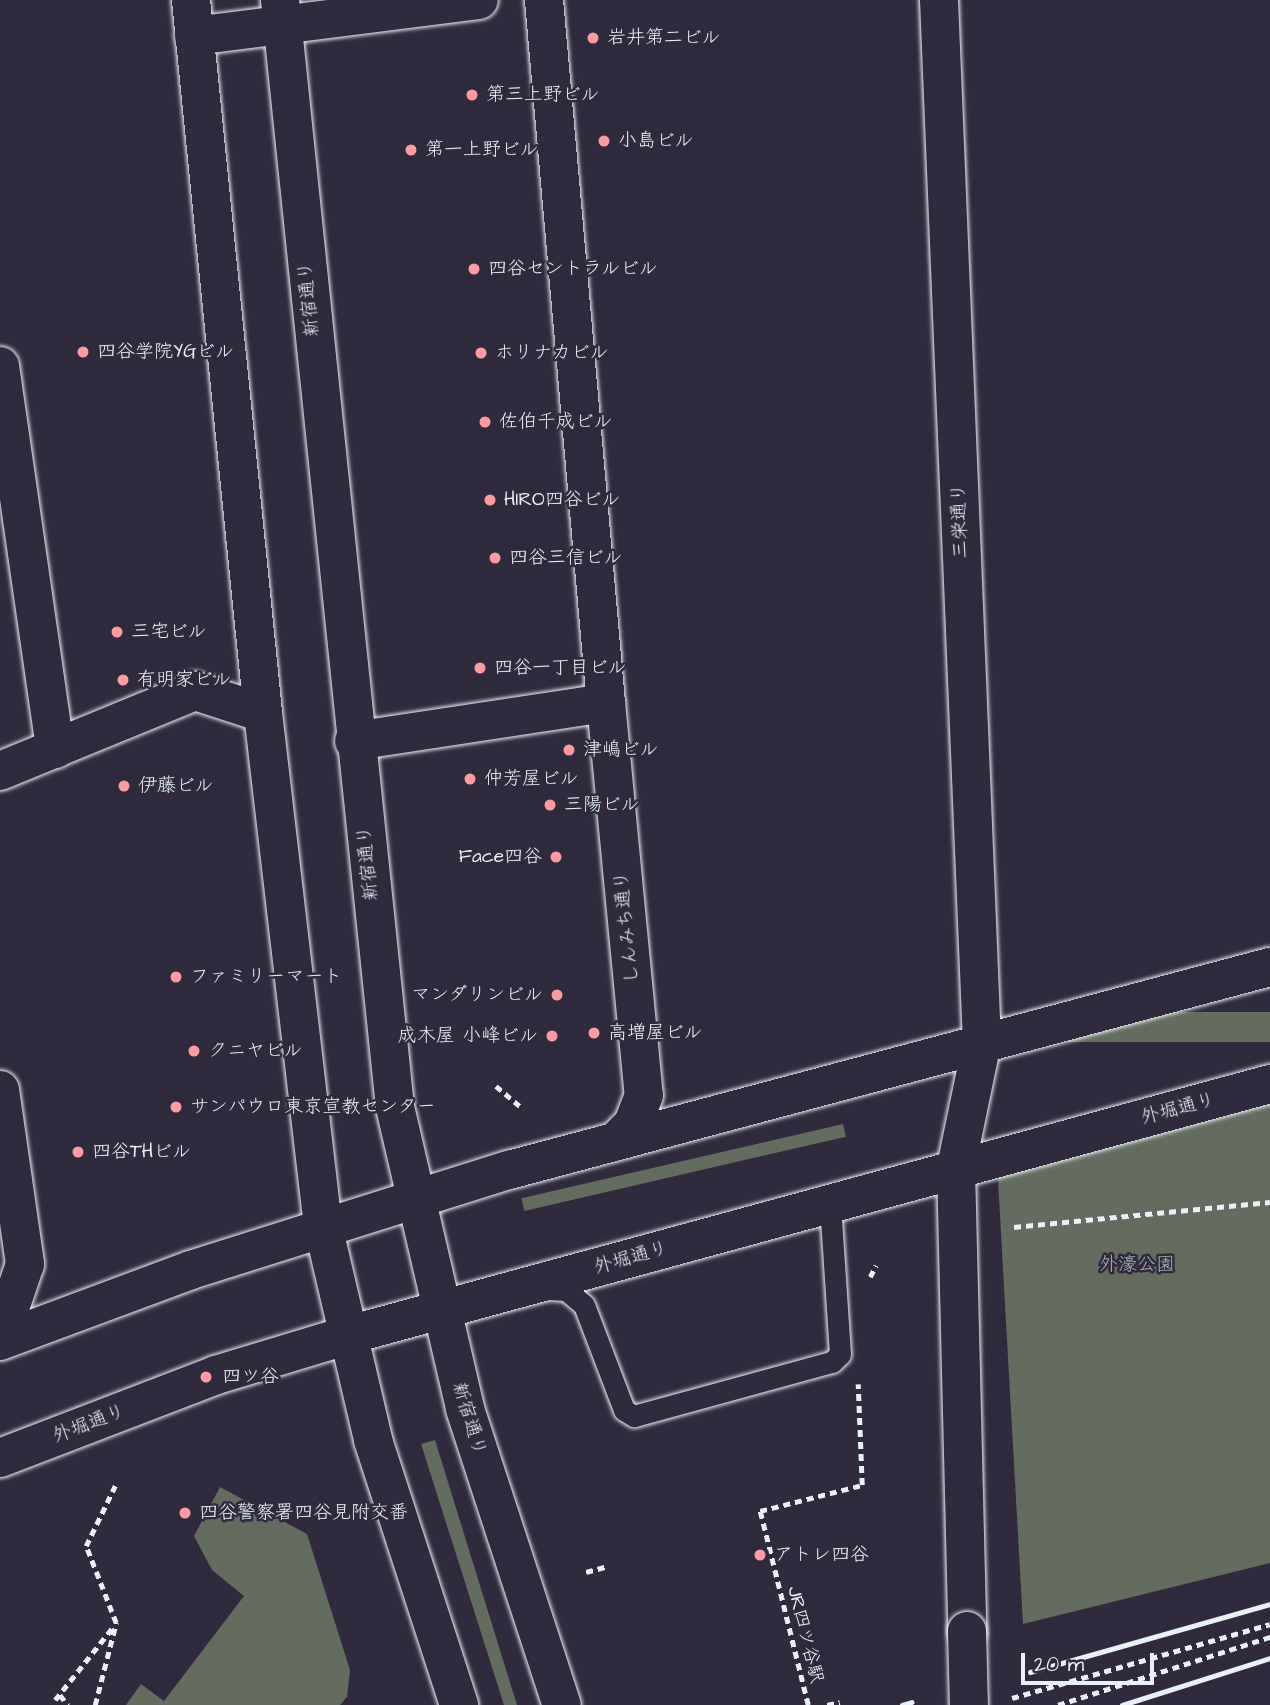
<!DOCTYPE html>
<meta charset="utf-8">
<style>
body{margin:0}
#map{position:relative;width:1270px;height:1705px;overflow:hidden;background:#2f2a3d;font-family:"Architects Daughter","Klee One",sans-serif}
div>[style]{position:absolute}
.green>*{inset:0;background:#646b5f;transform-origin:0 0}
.path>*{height:4.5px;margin-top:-2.25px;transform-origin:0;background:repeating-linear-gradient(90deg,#e8f1f8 0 7px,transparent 0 12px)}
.roads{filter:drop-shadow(0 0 2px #e8f1f8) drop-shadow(0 0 2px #e8f1f8)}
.service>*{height:21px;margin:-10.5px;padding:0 10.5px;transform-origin:10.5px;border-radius:10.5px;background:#2f2a3d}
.minor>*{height:38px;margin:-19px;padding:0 19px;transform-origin:19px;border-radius:19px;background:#2f2a3d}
.secondary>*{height:38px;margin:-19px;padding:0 19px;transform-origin:19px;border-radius:19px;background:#2f2a3d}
.trunk>*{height:38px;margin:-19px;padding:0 19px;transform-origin:19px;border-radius:19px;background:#2f2a3d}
.rail>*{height:5px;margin:-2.5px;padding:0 2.5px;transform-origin:2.5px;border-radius:2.5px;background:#e8f1f8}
.bridges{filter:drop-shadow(0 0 2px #e8f1f8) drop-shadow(0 0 2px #e8f1f8)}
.minor-bridge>*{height:38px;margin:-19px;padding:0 19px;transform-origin:19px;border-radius:19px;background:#2f2a3d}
.dots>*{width:19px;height:19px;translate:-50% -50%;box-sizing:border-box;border:4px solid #2f2a3d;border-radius:50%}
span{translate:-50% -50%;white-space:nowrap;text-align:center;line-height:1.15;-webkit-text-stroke:5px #2f2a3d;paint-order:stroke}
.poi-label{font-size:19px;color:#e8f1f8}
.left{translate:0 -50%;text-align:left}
.right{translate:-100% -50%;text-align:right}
.street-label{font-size:19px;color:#e8f1f8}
.park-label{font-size:19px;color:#adb5b3}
.scale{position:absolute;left:1021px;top:1653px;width:133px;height:32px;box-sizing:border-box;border:4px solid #e8f1f8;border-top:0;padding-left:9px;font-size:21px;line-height:24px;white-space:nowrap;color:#e8f1f8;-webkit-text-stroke:5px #2f2a3d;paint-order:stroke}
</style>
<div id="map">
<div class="green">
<i style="left:1270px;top:1012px;width:30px;height:202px;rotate:90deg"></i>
<i style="clip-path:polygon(1270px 1089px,1270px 1563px,1023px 1624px,997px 1162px)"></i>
<i style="left:843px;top:1124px;width:13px;height:330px;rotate:77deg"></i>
<i style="clip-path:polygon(435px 1440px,517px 1705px,504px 1705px,421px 1444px)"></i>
<i style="clip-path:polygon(220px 1487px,307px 1534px,350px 1670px,347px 1697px,340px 1705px,126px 1705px,141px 1684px,164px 1701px,244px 1596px,212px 1570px,194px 1536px)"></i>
</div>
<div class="path">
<i style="left:496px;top:1086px;width:35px;rotate:40deg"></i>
<i style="left:1014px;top:1227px;width:257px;rotate:-5.6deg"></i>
<i style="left:870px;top:1277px;width:13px;rotate:-63deg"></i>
<i style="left:586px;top:1572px;width:23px;rotate:-15deg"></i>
<i style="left:60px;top:1695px;width:13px;rotate:51deg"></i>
<i style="left:1012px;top:1698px;width:268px;rotate:-16deg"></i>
<i style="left:55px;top:1700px;width:93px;rotate:-51.5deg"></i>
<i style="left:95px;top:1705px;width:85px;rotate:-75.6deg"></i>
<i style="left:116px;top:1623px;width:83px;rotate:-111.3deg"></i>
<i style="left:86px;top:1546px;width:71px;rotate:-64.2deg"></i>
<i style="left:808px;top:1705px;width:200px;rotate:-103.9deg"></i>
<i style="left:760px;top:1511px;width:105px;rotate:-14.3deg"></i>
<i style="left:862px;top:1485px;width:101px;rotate:-92.3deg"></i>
<i style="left:827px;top:1705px;width:13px;rotate:-13deg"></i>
<i style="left:1058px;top:1705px;width:223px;rotate:-17.8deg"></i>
</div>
<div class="roads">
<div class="service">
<i style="left:547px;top:1289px;width:19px;rotate:3deg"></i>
<i style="left:566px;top:1290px;width:23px;rotate:40deg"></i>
<i style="left:584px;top:1305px;width:112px;rotate:69.1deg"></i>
<i style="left:624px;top:1410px;width:12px;rotate:31deg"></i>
<i style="left:634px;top:1416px;width:205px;rotate:-15.3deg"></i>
<i style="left:832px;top:1362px;width:11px;rotate:-45deg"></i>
<i style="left:840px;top:1354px;width:152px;rotate:-93.8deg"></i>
</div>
<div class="minor">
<i style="left:939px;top:0;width:1043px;rotate:87.64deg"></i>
<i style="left:982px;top:1042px;width:128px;rotate:101.7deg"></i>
<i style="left:956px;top:1167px;width:464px;rotate:88.6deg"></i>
<i style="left:194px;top:36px;width:287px;rotate:-7.2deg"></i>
<i style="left:0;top:366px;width:387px;rotate:81.8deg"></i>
<i style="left:606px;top:703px;width:394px;rotate:84.5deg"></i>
<i style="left:644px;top:1095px;width:31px;rotate:111deg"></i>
<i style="left:633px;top:1124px;width:25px;rotate:135deg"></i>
<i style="left:354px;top:741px;width:255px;rotate:-8.6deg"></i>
<i style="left:606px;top:703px;width:706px;rotate:-95.04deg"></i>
<i style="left:0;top:771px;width:211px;rotate:-22.3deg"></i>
<i style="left:195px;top:691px;width:71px;rotate:17.9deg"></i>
<i style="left:0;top:1090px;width:176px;rotate:81.8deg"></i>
<i style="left:25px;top:1264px;width:78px;rotate:108.7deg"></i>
</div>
<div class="secondary">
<i style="left:0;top:1341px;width:204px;rotate:-20.4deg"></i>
<i style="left:191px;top:1270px;width:333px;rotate:-17.5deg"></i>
<i style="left:509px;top:1170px;width:788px;rotate:-14.94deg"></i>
<i style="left:0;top:1458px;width:231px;rotate:-21deg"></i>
<i style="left:216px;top:1375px;width:135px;rotate:-16.8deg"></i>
<i style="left:345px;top:1336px;width:959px;rotate:-15.24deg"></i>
</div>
<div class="trunk">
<i style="left:191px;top:0;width:717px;rotate:84.23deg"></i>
<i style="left:263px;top:713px;width:516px;rotate:83.33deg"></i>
<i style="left:323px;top:1226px;width:220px;rotate:76.8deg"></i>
<i style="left:373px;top:1440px;width:279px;rotate:72deg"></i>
<i style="left:280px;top:0;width:1113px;rotate:84.07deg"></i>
<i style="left:395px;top:1107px;width:310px;rotate:76.9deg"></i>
<i style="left:465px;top:1409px;width:311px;rotate:71.9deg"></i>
</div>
</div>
<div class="rail">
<i style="left:1030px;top:1672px;width:249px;rotate:-15.8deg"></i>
<i style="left:902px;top:1705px;width:10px;rotate:-17deg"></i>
<i style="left:1122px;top:1705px;width:155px;rotate:-17.6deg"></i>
</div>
<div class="bridges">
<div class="minor-bridge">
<i style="left:967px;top:1631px;width:74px;rotate:88.5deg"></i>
</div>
</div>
<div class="dots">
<i style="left:593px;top:38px;background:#ff9aa2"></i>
<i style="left:472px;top:95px;background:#ff9aa2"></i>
<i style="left:604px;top:141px;background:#ff9aa2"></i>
<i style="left:411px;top:150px;background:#ff9aa2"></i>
<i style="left:474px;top:269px;background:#ff9aa2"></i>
<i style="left:83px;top:352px;background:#ff9aa2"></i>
<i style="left:481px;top:353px;background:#ff9aa2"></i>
<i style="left:485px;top:422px;background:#ff9aa2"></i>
<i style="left:490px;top:500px;background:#ff9aa2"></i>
<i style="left:495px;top:558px;background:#ff9aa2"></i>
<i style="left:117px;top:632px;background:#ff9aa2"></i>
<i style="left:480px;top:668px;background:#ff9aa2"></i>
<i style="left:123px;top:680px;background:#ff9aa2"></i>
<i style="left:569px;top:750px;background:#ff9aa2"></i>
<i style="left:470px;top:779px;background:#ff9aa2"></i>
<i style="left:124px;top:786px;background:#ff9aa2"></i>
<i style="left:550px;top:805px;background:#ff9aa2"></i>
<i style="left:556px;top:857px;background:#ff9aa2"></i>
<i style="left:176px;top:977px;background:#ff9aa2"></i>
<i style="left:557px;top:995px;background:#ff9aa2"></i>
<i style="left:594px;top:1033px;background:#ff9aa2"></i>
<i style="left:552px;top:1036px;background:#ff9aa2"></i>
<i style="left:194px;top:1051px;background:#ff9aa2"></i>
<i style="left:176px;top:1107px;background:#ff9aa2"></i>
<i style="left:78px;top:1152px;background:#ff9aa2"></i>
<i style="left:206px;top:1377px;background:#ff9aa2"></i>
<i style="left:185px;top:1513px;background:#ff9aa2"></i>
<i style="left:760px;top:1555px;background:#ff9aa2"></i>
</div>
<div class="poi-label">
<span class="left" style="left:607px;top:38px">岩井第二ビル</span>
<span class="left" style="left:486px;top:95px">第三上野ビル</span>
<span class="left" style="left:618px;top:141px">小島ビル</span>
<span class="left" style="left:425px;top:150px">第一上野ビル</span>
<span class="left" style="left:488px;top:269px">四谷セントラルビル</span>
<span class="left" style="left:97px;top:352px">四谷学院YGビル</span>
<span class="left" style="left:495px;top:353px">ホリナカビル</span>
<span class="left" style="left:499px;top:422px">佐伯千成ビル</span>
<span class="left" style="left:504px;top:500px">HIRO四谷ビル</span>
<span class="left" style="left:509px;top:558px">四谷三信ビル</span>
<span class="left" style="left:131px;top:632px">三宅ビル</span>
<span class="left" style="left:494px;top:668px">四谷一丁目ビル</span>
<span class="left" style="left:137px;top:680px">有明家ビル</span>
<span class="left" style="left:583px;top:750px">津嶋ビル</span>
<span class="left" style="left:484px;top:779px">仲芳屋ビル</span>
<span class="left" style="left:138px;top:786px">伊藤ビル</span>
<span class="left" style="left:564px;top:805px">三陽ビル</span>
<span class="right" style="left:542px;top:857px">Face四谷</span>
<span class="left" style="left:190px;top:977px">ファミリーマート</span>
<span class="right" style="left:543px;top:995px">マンダリンビル</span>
<span class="left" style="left:608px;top:1033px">高増屋ビル</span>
<span class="right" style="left:538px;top:1036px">成木屋 小峰ビル</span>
<span class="left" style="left:208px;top:1051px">クニヤビル</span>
<span class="left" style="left:190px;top:1107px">サンパウロ東京宣教センター</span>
<span class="left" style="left:92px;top:1152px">四谷THビル</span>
<span class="left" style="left:222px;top:1377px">四ツ谷</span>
<span class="left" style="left:199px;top:1513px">四谷警察署四谷見附交番</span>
<span class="left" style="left:774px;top:1555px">アトレ四谷</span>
</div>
<div class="street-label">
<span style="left:309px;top:299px;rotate:-96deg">新宿通り</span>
<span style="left:960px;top:521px;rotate:-92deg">三栄通り</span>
<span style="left:368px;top:863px;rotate:-96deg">新宿通り</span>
<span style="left:627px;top:927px;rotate:-96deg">しんみち通り</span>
<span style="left:1178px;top:1109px;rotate:-15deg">外堀通り</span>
<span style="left:631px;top:1258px;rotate:-16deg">外堀通り</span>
<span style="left:469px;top:1419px;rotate:73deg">新宿通り</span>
<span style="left:89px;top:1424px;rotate:-21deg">外堀通り</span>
<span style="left:805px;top:1635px;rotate:76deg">JR四ツ谷駅</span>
</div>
<div class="park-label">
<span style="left:1137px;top:1265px">外濠公園</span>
</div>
<div class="scale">20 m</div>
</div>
